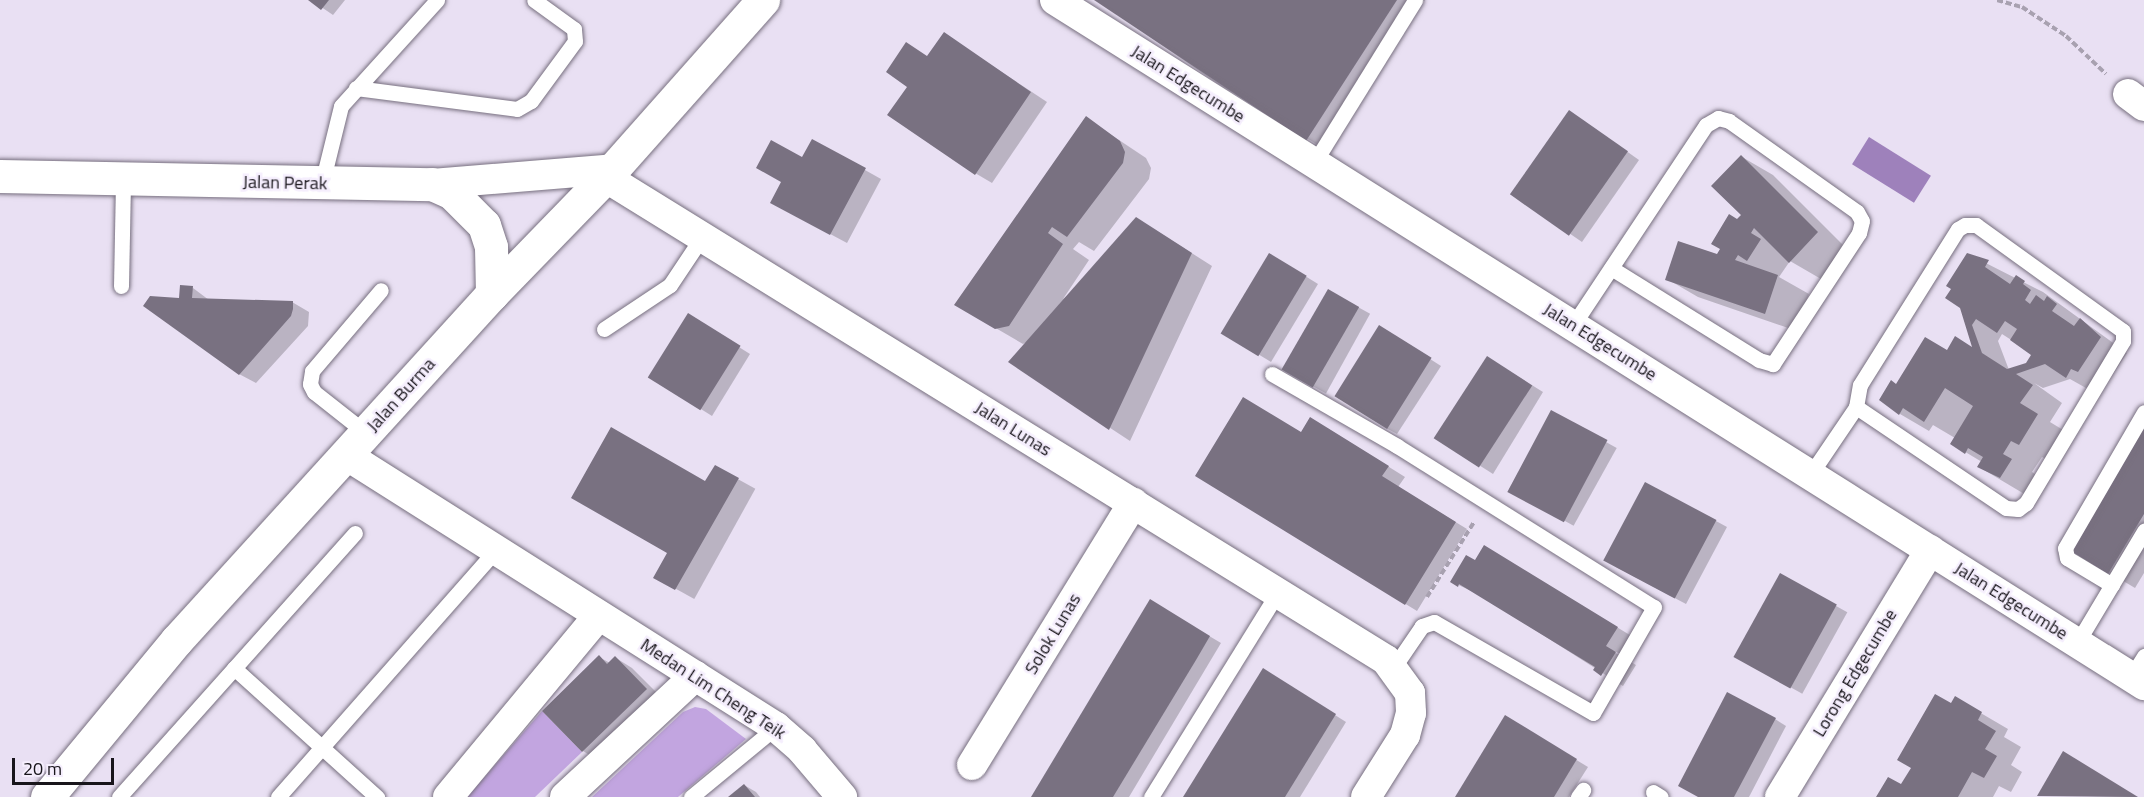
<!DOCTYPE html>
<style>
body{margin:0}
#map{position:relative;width:2144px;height:797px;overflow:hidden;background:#e9e0f3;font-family:"Titillium Web",sans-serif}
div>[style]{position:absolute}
.green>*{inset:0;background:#c2a5e0}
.water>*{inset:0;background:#9e81bb;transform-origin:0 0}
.shadow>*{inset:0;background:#0003;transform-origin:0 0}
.building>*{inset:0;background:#797181;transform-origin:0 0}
.path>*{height:4px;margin-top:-2px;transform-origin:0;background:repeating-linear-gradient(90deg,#a8a1b0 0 6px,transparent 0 9px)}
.roads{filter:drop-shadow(0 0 2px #776f7f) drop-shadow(0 0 2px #776f7f)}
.lane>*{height:15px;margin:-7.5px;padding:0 7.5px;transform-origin:7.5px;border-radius:7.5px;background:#fff}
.street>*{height:30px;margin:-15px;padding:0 15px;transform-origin:15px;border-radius:15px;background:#fff}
.secondary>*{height:33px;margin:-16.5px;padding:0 16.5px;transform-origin:16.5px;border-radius:16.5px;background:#fff}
span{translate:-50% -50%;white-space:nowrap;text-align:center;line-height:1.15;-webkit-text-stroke:5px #f5eefd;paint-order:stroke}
.street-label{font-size:18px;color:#18151b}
.scale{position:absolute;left:12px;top:758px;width:102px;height:27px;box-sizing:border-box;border:3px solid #18151b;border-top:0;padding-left:8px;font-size:18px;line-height:21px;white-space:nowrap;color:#18151b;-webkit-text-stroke:4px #f5eefd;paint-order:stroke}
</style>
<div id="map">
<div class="green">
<i style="clip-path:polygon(695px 707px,706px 709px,746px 739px,678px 797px,592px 797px,683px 712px)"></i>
<i style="clip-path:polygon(542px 711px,582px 752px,535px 797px,467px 797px)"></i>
</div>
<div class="water">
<i style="left:1869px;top:137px;width:73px;height:32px;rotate:32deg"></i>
</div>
<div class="shadow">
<i style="clip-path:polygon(311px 0,345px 0,333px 15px)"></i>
<i style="clip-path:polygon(1097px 0,1425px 0,1328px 151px,1218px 84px)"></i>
<i style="clip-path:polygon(944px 34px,1047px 102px,992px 183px,975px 173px,928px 57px)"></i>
<i style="clip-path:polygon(1086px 118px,1146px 158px,1151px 168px,1149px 179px,1094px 251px,1079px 242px,1073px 249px,1089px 260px,1063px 299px,1157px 231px,1212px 266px,1130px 441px,1010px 362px,1027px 342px,1023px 344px,956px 305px)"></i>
<i style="clip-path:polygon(1581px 119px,1639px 160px,1582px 242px,1512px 194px)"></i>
<i style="clip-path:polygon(1742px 157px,1773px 175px,1849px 251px,1821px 279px,1790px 261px,1779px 277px,1809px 294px,1797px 331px,1698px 297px,1667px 279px,1718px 256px,1743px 215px)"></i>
<i style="clip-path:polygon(803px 159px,865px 170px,881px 179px,847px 243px,789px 212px)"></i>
<i style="clip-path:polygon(evenodd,1968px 254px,2043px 292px,2127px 353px,2105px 386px,2098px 383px,2093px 392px,2070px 379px,2043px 388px,2034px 383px,2062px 403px,2050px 422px,2068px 433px,2050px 461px,2042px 457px,2032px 472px,2041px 478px,2026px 495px,1979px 467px,1982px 462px,1952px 444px,1955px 438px,1933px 425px,1929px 431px,1900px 414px,1896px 386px,1948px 351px,1975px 350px,1961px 307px,1968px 254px,2002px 334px,2033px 354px,2027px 364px,2009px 370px,1998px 341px,2002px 334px)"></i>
<i style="clip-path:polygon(1281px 261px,1318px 284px,1271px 362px,1222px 332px)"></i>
<i style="clip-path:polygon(193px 288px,209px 300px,292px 302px,309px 312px,308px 326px,256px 383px,239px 374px,180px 300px)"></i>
<i style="left:1329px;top:291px;width:47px;height:91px;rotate:29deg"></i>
<i style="clip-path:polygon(699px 322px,750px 354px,712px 416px,650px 377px)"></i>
<i style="clip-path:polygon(1391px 334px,1441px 366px,1397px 434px,1386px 428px)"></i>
<i style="clip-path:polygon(1499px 365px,1543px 392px,1493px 474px,1438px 439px)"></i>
<i style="left:1552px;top:412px;width:74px;height:89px;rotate:29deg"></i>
<i style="clip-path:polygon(1327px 428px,1405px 477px,1398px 487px,1467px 529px,1417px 611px,1331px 558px)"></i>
<i style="clip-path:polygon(2144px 430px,2144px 573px,2135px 588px,2073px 551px)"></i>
<i style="left:716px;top:467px;width:45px;height:126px;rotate:29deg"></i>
<i style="clip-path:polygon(1716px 521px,1727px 527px,1686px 604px,1616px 567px)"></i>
<i style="clip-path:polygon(1505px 559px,1638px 640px,1628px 657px,1609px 649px,1636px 665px,1623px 686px,1480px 595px,1452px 582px,1475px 562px)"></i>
<i style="left:1780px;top:575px;width:77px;height:93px;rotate:29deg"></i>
<i style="clip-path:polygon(1150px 601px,1221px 643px,1129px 797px,1033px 797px)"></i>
<i style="clip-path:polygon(599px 657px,610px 663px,616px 658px,632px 668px,663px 699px,599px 761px,583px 751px)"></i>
<i style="clip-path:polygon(1275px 677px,1346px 722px,1300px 797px,1185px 797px)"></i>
<i style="clip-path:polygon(1955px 698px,2008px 729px,2004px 737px,2021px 747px,2011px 765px,2022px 772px,2011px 792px,1999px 786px,1993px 797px,1878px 797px,1902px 786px)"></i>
<i style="clip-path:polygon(1775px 719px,1786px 726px,1749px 797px,1700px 797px)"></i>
<i style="clip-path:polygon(1517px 724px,1588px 767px,1569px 797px,1457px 797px)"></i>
<i style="clip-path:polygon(2080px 763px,2136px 797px,2039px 795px)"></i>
<i style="clip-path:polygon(744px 785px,756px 792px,760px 797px,731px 797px)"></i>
</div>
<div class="building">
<i style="clip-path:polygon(308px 0,329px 0,321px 10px)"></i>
<i style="clip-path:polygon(1094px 0,1397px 0,1306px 141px)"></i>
<i style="clip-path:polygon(944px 32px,1031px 92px,975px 175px,887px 115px,907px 87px,886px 72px,906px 42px,927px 56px)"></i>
<i style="left:1569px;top:110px;width:72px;height:103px;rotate:35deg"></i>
<i style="clip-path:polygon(1086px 116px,1120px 141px,1125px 152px,1123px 163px,1067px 237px,1052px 227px,1048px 233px,1063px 244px,1009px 326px,995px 329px,954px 305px)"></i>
<i style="clip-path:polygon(812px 139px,866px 168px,830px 235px,770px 203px,781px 182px,756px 168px,771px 140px,802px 157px)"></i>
<i style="clip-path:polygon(1741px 155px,1818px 232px,1789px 263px,1754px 228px,1751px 233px,1761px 239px,1747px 261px,1738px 255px,1735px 260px,1778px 275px,1765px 314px,1665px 280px,1678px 241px,1717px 254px,1720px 249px,1711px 244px,1729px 214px,1737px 219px,1741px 215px,1711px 186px)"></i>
<i style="clip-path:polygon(1136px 217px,1192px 253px,1109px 430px,1008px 362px)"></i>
<i style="left:1269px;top:253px;width:44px;height:94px;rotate:31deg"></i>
<i style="clip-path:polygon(evenodd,1967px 253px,1989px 260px,1985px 267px,2010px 284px,2016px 275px,2025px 281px,2023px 284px,2031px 290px,2025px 300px,2030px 304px,2036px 295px,2044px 301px,2047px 296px,2057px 304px,2052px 311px,2074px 326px,2080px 318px,2101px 337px,2078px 372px,2071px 369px,2066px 378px,2045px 364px,2016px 374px,2033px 385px,2020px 403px,2038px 414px,2019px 445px,2011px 441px,2003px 454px,2012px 459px,2000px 478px,1977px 467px,1983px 457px,1968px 448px,1965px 454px,1950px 444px,1973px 406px,1945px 388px,1924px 422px,1903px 408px,1899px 415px,1879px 400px,1891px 380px,1896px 384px,1925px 337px,1947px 350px,1955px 336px,1972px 347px,1960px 308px,1945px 298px,1951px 289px,1946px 286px,1967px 253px,1976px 319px,1997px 333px,2005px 321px,2017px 329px,2010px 340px,2031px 355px,2026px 363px,2007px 369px,1982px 353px,1972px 325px,1976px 319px)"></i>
<i style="clip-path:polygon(180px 285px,193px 286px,192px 298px,293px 301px,293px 309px,291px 316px,239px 375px,143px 306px,150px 296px,179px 298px)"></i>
<i style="left:1328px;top:289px;width:36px;height:93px;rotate:30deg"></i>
<i style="left:688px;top:313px;width:62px;height:76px;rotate:32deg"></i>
<i style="left:1379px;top:325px;width:62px;height:84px;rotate:32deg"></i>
<i style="left:1487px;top:356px;width:54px;height:98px;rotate:33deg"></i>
<i style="clip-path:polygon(1243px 397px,1301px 432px,1310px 417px,1389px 466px,1382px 476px,1456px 522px,1405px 605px,1195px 476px)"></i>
<i style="left:1551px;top:410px;width:64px;height:93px;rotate:28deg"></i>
<i style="clip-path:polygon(611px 427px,705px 481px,715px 465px,739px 478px,675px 590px,653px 578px,667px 553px,571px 498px)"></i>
<i style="clip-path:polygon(2144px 427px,2144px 514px,2108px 574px,2071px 551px)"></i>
<i style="left:1645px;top:482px;width:81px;height:89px;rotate:28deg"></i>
<i style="clip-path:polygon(1484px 545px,1618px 627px,1606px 646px,1616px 652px,1601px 676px,1593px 670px,1595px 667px,1459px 584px,1458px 587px,1450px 582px,1466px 555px,1475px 560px)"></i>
<i style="left:1780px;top:573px;width:65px;height:96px;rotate:29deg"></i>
<i style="clip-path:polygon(1150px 599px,1210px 636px,1196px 660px,1113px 797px,1031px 797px)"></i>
<i style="clip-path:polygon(599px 655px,607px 664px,615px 656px,647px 689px,582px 752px,542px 711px)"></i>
<i style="clip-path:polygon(1263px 668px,1336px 714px,1285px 797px,1183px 797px)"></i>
<i style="clip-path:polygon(1727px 692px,1776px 718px,1734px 797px,1698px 797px,1678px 786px)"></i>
<i style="clip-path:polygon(1935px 694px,1951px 703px,1955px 696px,1982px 712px,1978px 720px,1996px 731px,1985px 749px,1997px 756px,1984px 778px,1972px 772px,1958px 797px,1876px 797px,1888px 777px,1901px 784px,1911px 768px,1897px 760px)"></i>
<i style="clip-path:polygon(1505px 715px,1577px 759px,1554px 797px,1455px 797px)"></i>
<i style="clip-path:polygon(2063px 751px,2138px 797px,2037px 796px)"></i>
<i style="clip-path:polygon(744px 784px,755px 797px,728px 797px)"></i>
</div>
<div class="path">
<i style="left:1997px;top:0;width:26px;rotate:16deg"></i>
<i style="left:2022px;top:7px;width:53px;rotate:33.4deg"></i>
<i style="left:2066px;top:36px;width:55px;rotate:43.5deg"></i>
<i style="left:1427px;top:597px;width:89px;rotate:-57.9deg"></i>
</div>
<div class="roads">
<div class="lane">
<i style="left:356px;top:88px;width:162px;rotate:7.4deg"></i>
<i style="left:517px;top:109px;width:16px;rotate:-30deg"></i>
<i style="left:531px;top:101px;width:74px;rotate:-53.7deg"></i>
<i style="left:575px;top:41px;width:12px;rotate:-95deg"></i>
<i style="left:574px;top:29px;width:49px;rotate:-144.1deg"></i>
<i style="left:1314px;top:163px;width:192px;rotate:-58.2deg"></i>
<i style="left:322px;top:183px;width:79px;rotate:-76.1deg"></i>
<i style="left:341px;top:106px;width:143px;rotate:-47.8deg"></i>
<i style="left:1965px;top:225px;width:11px"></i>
<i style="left:1976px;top:225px;width:181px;rotate:35.8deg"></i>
<i style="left:2123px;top:331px;width:10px;rotate:90deg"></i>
<i style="left:2123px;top:341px;width:189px;rotate:120.9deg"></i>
<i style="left:2026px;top:503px;width:10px;rotate:143deg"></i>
<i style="left:2018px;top:509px;width:12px;rotate:-175deg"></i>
<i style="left:2006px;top:508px;width:181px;rotate:-146deg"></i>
<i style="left:1856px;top:407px;width:22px;rotate:-80deg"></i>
<i style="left:1860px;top:385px;width:184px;rotate:-57.9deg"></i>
<i style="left:1958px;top:229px;width:8px;rotate:-30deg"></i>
<i style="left:121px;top:286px;width:107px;rotate:-88.9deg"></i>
<i style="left:1573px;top:325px;width:240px;rotate:-56.4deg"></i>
<i style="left:1706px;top:125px;width:14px;rotate:-30deg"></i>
<i style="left:1718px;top:118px;width:11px;rotate:15deg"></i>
<i style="left:1729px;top:121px;width:157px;rotate:35.4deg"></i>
<i style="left:1857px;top:212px;width:10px;rotate:61deg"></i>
<i style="left:1862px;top:221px;width:12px;rotate:104deg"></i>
<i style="left:1859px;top:233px;width:157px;rotate:123.3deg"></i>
<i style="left:1773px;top:364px;width:15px;rotate:-164deg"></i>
<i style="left:1759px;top:360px;width:174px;rotate:-148.1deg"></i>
<i style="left:604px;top:329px;width:79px;rotate:-33.7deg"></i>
<i style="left:670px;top:285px;width:58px;rotate:-56.3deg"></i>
<i style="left:1272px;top:374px;width:144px;rotate:29.9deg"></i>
<i style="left:1397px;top:446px;width:303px;rotate:32.1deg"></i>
<i style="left:1654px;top:607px;width:122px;rotate:119.9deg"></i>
<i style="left:1593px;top:713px;width:183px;rotate:-150.2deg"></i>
<i style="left:1434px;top:622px;width:13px;rotate:162deg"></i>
<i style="left:1422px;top:626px;width:50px;rotate:124.3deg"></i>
<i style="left:366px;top:433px;width:66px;rotate:-141.7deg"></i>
<i style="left:314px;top:392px;width:9px;rotate:-117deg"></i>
<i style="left:310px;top:384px;width:13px;rotate:-81deg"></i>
<i style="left:312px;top:371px;width:106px;rotate:-49.6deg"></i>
<i style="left:1810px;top:475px;width:82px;rotate:-55.9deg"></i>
<i style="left:2112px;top:585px;width:52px;rotate:-149deg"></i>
<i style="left:2067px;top:558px;width:10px;rotate:-101deg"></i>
<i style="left:2065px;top:548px;width:157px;rotate:-59.8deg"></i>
<i style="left:2077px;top:643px;width:131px;rotate:-59.1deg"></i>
<i style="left:234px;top:668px;width:193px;rotate:42.1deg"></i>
<i style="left:2131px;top:677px;width:25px;rotate:-58deg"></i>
<i style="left:1653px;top:792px;width:9px;rotate:32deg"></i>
<i style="left:119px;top:797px;width:354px;rotate:-48.2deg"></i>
<i style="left:278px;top:797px;width:329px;rotate:-48.6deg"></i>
<i style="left:691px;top:797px;width:110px;rotate:-39.5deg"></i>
<i style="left:1151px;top:797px;width:241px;rotate:-58.2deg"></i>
<i style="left:1578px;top:797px;width:9px;rotate:-54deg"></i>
</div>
<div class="street">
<i style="left:1055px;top:0;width:1287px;rotate:32.17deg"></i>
<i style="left:2128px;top:94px;width:20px;rotate:37deg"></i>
<i style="left:605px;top:177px;width:918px;rotate:31.73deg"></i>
<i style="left:1386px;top:660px;width:41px;rotate:54deg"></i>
<i style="left:1410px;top:693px;width:20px;rotate:87deg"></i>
<i style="left:1411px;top:713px;width:23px;rotate:105deg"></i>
<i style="left:1405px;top:735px;width:73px;rotate:122.2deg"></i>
<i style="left:432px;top:184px;width:182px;rotate:-4.7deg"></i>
<i style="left:346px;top:455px;width:509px;rotate:32.32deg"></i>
<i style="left:776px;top:727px;width:35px;rotate:41deg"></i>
<i style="left:802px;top:750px;width:62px;rotate:49.6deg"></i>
<i style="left:972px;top:765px;width:308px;rotate:-58.4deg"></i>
<i style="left:448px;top:797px;width:236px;rotate:-50.3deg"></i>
<i style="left:565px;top:797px;width:178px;rotate:-42.9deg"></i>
<i style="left:1780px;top:797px;width:289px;rotate:-58.7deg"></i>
</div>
<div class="secondary">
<i style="left:0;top:176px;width:432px;rotate:1.1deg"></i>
<i style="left:432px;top:184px;width:22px;rotate:24deg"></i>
<i style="left:452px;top:193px;width:45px;rotate:45deg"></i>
<i style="left:484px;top:225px;width:23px;rotate:72deg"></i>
<i style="left:491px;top:247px;width:47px;rotate:88.8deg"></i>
<i style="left:47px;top:797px;width:204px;rotate:-50.4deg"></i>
<i style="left:177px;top:640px;width:468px;rotate:-47.7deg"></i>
<i style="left:492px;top:294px;width:174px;rotate:-45.9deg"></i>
<i style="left:613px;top:169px;width:226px;rotate:-48.4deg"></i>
</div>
</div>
<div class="street-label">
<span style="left:1188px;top:84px;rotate:32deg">Jalan Edgecumbe</span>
<span style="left:285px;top:183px;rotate:1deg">Jalan Perak</span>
<span style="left:1600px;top:342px;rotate:32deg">Jalan Edgecumbe</span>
<span style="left:401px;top:395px;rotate:-48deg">Jalan Burma</span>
<span style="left:1013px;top:429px;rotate:32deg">Jalan Lunas</span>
<span style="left:2011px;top:601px;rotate:32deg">Jalan Edgecumbe</span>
<span style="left:1053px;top:634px;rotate:-59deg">Solok Lunas</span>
<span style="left:1855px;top:673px;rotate:-59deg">Lorong Edgecumbe</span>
<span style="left:713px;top:689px;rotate:33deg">Medan Lim Cheng Teik</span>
</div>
<div class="scale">20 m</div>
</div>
